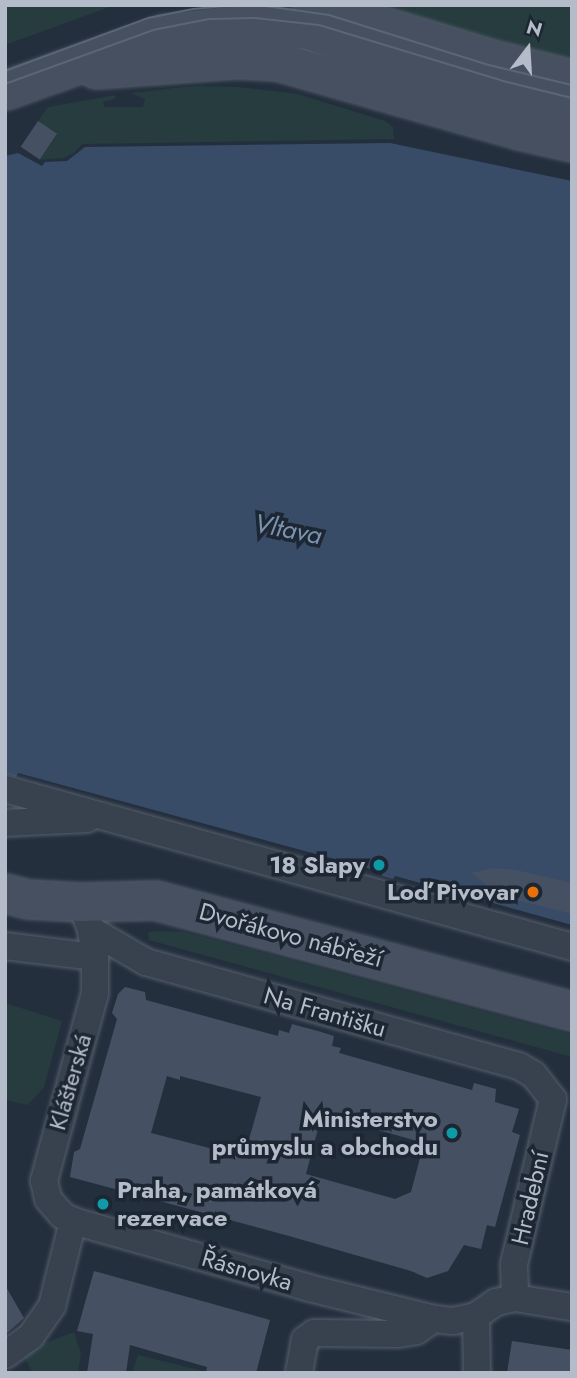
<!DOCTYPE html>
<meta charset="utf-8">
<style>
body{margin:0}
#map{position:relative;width:577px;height:1378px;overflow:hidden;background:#242f3e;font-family:Jost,sans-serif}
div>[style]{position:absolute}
.green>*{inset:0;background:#263c3f}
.water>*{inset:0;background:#394c67}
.building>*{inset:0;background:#455162;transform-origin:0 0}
.roads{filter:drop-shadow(0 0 2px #565f6c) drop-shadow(0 0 2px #565f6c)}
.street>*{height:26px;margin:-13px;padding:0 13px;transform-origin:13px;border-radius:13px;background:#38414e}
.secondary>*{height:37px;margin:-18.5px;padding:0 18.5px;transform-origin:18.5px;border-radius:18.5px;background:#465061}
.tram>*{height:2px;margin:-1px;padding:0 1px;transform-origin:1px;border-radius:1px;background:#5a6575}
.dots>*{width:19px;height:19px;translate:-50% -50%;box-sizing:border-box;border:4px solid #1d2633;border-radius:50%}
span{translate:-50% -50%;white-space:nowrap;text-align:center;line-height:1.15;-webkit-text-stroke:7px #1d2633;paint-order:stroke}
.poi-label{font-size:24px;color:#b4bcc9;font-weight:700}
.right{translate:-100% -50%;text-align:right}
.left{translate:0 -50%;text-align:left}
.street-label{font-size:24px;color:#b4bcc9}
.water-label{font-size:26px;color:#7c92b1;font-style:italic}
.frame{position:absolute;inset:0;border:7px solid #b4bcc9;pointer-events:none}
.north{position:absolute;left:493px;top:14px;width:70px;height:70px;-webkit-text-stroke:5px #1d2633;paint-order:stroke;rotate:17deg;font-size:19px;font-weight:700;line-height:28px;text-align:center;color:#b4bcc9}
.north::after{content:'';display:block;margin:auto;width:24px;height:32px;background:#b4bcc9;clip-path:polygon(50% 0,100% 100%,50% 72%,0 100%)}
</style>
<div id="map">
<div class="green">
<i style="clip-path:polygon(5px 5px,115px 5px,5px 45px)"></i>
<i style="clip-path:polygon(376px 5px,572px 5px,572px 60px,482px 38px)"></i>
<i style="clip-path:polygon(193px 86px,239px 87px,298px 94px,385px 121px,393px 127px,394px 139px,82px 144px,74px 153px,63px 158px,39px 160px,57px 135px,38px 121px,48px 107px,116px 95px,115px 99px,103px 102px,105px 107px,143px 107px,145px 99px,131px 93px)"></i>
<i style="clip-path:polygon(155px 931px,184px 932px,572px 1035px,572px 1057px,149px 940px,148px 933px)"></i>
<i style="clip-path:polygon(5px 1003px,62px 1021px,44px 1087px,28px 1105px,5px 1100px)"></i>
<i style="clip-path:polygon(74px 1332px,81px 1354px,78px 1373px,33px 1373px,21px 1352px)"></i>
<i style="clip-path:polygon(138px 1355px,199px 1370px,199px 1373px,132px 1373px)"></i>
</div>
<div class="water">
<i style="clip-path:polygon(390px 143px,572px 181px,572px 925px,395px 876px,393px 879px,382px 876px,382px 872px,18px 773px,16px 777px,5px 774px,5px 156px,18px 153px,42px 166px,45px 162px,67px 161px,85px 147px)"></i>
</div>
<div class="building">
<i style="left:38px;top:121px;width:23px;height:31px;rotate:34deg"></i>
<i style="clip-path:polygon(493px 868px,516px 870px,572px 883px,572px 914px,498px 895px,472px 873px)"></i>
<i style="clip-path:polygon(evenodd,125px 987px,145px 992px,146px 1000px,278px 1036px,279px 1030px,289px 1033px,292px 1024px,318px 1031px,334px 1036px,332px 1046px,341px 1048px,339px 1053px,472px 1090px,474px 1083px,496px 1089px,495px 1102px,519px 1109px,512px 1132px,520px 1135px,495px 1227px,487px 1225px,481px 1249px,464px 1245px,448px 1271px,427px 1278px,411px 1271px,289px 1236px,70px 1177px,74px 1152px,80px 1149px,117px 1019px,112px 1013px,118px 994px,125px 987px,167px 1076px,180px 1080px,180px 1076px,261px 1097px,244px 1157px,151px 1133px,167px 1076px,125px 987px,322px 1114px,424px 1143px,411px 1192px,395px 1199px,306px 1174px,322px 1114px)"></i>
<i style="clip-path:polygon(94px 1271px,270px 1320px,256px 1373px,206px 1373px,207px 1367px,130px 1345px,126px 1373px,87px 1373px,93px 1334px,77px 1331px)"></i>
<i style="clip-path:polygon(5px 1285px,24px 1318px,5px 1335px)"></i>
<i style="clip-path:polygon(512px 1341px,572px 1350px,572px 1373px,507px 1373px)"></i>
</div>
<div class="roads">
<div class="street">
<i style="left:5px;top:789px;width:589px;rotate:15.57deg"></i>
<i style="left:5px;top:823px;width:82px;rotate:-2.8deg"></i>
<i style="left:81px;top:902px;width:30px;rotate:70deg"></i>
<i style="left:91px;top:930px;width:27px;rotate:82deg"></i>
<i style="left:95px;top:957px;width:36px;rotate:90deg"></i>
<i style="left:95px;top:993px;width:195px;rotate:105.2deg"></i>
<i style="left:44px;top:1181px;width:18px;rotate:77deg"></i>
<i style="left:48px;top:1199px;width:21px;rotate:49deg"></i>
<i style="left:62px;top:1215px;width:13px;rotate:29deg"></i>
<i style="left:73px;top:1221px;width:245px;rotate:15.8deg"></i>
<i style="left:309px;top:1288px;width:129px;rotate:13.9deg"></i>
<i style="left:434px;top:1319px;width:19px;rotate:6deg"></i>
<i style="left:453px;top:1321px;width:24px;rotate:-12deg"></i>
<i style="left:476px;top:1316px;width:24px;rotate:-35deg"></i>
<i style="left:496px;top:1302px;width:19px;rotate:-12deg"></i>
<i style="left:515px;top:1298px;width:58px;rotate:9deg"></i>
<i style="left:91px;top:930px;width:64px;rotate:30.2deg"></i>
<i style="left:146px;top:962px;width:387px;rotate:15.6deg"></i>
<i style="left:519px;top:1066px;width:17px;rotate:31deg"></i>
<i style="left:534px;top:1075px;width:31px;rotate:52deg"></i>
<i style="left:553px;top:1099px;width:170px;rotate:103.3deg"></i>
<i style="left:514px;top:1264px;width:34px;rotate:88deg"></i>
<i style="left:5px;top:946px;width:91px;rotate:7deg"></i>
<i style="left:476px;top:1316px;width:57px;rotate:89deg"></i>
<i style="left:5px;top:1355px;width:32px;rotate:-36deg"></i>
<i style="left:31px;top:1336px;width:37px;rotate:-55deg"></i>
<i style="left:52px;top:1306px;width:88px;rotate:-76.1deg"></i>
<i style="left:299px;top:1373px;width:34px;rotate:-80deg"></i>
<i style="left:305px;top:1340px;width:11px;rotate:-38deg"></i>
<i style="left:314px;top:1333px;width:84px;rotate:0.7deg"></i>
<i style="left:398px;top:1334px;width:18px;rotate:-9deg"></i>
<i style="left:416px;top:1331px;width:22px;rotate:-34deg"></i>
</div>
<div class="secondary">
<i style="left:313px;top:5px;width:190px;rotate:16.8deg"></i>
<i style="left:495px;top:60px;width:79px;rotate:13.9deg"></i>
<i style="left:96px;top:69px;width:140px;rotate:-4.1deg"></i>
<i style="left:236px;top:59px;width:41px;rotate:2.8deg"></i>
<i style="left:277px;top:61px;width:252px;rotate:15.9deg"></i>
<i style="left:519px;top:130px;width:54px;rotate:12.8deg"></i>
<i style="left:5px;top:90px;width:168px;rotate:-19.5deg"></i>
<i style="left:163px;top:34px;width:87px;rotate:-6.6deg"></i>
<i style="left:249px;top:24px;width:59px;rotate:5.8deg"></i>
<i style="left:308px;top:30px;width:176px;rotate:19deg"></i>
<i style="left:474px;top:87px;width:101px;rotate:14.3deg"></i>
<i style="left:5px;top:893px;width:24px;rotate:15deg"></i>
<i style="left:28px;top:899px;width:53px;rotate:3.2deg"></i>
<i style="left:81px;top:902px;width:74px;rotate:-1.5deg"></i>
<i style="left:155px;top:900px;width:432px;rotate:14.9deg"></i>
</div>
</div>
<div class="tram">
<i style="left:258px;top:5px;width:72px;rotate:8deg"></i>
<i style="left:329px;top:15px;width:164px;rotate:17.4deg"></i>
<i style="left:485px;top:64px;width:89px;rotate:13.6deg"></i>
<i style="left:5px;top:71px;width:153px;rotate:-20.3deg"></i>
<i style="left:148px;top:18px;width:46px;rotate:-11.3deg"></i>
<i style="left:193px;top:9px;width:44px;rotate:-5.2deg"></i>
<i style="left:5px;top:84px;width:158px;rotate:-20deg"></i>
<i style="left:153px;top:30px;width:57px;rotate:-11.1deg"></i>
<i style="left:209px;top:19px;width:46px;rotate:-1.2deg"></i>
<i style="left:255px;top:18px;width:64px;rotate:6.2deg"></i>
<i style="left:319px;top:25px;width:192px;rotate:16.9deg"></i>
<i style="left:503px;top:81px;width:71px;rotate:13.8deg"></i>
</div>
<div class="dots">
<i style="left:379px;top:865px;background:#0f9aa8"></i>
<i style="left:533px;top:892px;background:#e8710a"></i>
<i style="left:452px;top:1133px;background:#0f9aa8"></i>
<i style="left:103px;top:1204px;background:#0f9aa8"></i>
</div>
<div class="poi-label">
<span class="right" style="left:365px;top:865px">18 Slapy</span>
<span class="right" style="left:519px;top:892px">Loď Pivovar</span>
<span class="right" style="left:438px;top:1133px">Ministerstvo<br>průmyslu a obchodu</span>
<span class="left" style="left:117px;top:1204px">Praha, památková<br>rezervace</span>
</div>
<div class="street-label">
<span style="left:291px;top:935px;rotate:15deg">Dvořákovo nábřeží</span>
<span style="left:325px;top:1012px;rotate:16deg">Na Františku</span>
<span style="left:70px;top:1082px;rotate:-74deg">Klášterská</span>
<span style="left:530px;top:1198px;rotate:-77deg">Hradební</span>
<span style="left:247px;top:1270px;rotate:16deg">Řásnovka</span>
</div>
<div class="water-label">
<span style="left:288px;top:530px;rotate:11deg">Vltava</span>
</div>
<div class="frame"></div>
<div class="north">N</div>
</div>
